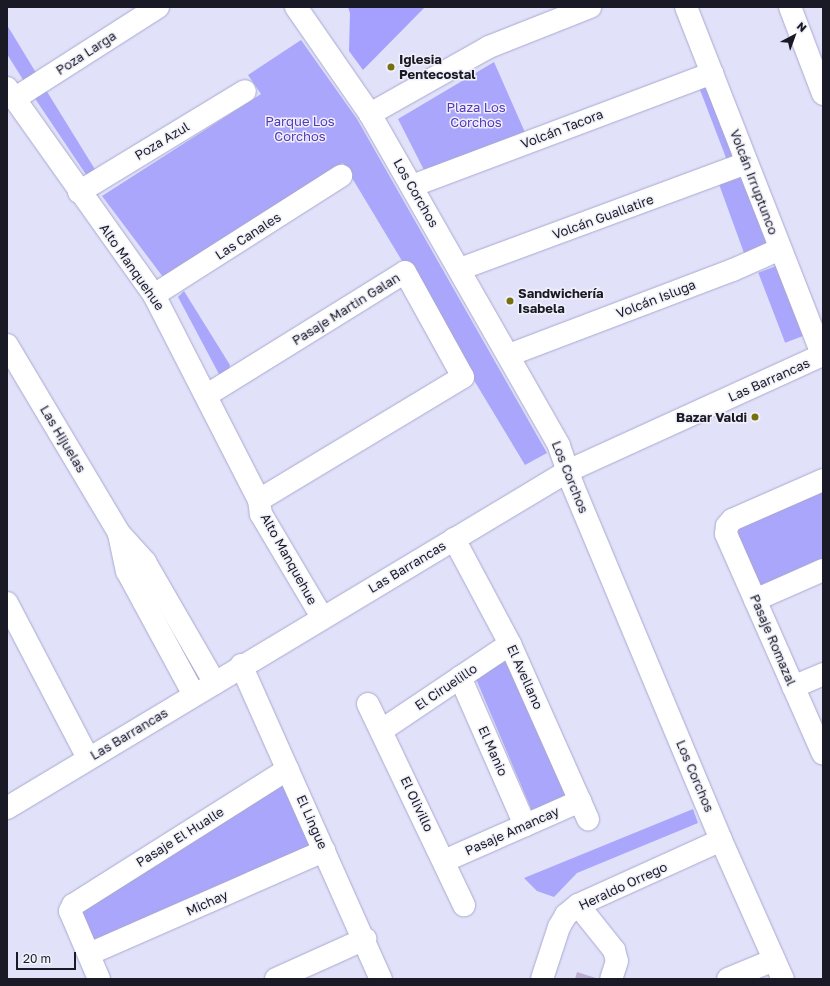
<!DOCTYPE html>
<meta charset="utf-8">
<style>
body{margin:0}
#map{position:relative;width:830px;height:986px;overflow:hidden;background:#e1e2fa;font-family:"Golos Text",sans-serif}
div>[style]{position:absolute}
.green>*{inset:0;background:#aaa6fb;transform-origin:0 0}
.forest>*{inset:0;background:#a5a0fd}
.building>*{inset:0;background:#c0afd4}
.roads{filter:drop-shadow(0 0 1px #aaa9cf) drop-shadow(0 0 1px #aaa9cf)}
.minor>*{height:22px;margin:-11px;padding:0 11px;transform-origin:11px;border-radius:11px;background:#fff}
.dots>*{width:11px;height:11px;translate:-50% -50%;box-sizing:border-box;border:2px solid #f0f0f9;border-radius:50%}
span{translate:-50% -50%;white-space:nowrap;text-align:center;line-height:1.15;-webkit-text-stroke:3px #f0f0f9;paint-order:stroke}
.street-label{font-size:13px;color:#1a1a27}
.poi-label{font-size:13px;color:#1a1a27;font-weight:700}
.left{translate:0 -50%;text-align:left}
.right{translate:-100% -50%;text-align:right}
.park-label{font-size:13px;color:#5337bc}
.frame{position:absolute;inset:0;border:8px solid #1a1a27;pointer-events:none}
.north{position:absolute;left:774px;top:16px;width:40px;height:40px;-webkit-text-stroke:3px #f0f0f9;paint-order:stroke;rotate:41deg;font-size:11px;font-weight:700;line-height:16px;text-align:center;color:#1a1a27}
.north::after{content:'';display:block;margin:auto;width:14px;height:18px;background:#1a1a27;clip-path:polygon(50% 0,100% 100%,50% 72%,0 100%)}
.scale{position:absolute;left:16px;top:952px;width:60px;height:18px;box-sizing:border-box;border:2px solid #1a1a27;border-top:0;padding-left:5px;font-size:12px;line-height:14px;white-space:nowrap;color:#1a1a27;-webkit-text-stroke:3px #f0f0f9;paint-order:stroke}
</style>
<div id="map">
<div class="green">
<i style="clip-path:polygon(7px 25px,38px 76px,25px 83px,7px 54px)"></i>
<i style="clip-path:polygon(301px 40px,357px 119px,547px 453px,525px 465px,343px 163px,163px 277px,102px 196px,261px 94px,248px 75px)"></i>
<i style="clip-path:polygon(494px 62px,527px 137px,426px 174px,398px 119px)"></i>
<i style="left:707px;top:86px;width:79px;height:8px;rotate:69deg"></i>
<i style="clip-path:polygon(46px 90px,96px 171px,87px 176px,34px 97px)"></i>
<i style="left:744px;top:174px;width:79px;height:27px;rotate:70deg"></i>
<i style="left:776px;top:266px;width:75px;height:19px;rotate:69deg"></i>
<i style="clip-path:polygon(184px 291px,230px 365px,228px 374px,220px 376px,178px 297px)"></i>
<i style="clip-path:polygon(823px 490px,823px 563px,759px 591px,731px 529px)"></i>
<i style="left:510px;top:649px;width:163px;height:43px;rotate:67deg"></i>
<i style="clip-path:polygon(284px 780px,313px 848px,90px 942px,75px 908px)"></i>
<i style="clip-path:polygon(693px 809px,698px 823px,577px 873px,554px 897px,537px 891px,524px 878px)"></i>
</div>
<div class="forest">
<i style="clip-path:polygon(348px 7px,425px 7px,363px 70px,349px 51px,350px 13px)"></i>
</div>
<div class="building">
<i style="clip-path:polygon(577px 972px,599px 979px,575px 979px)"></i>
</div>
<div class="roads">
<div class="minor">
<i style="left:296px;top:7px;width:130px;rotate:55.3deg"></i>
<i style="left:370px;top:114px;width:382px;rotate:60.3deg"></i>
<i style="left:559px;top:446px;width:42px;rotate:70.7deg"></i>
<i style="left:573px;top:486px;width:384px;rotate:67.3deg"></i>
<i style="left:721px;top:840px;width:152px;rotate:66deg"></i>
<i style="left:686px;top:7px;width:375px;rotate:68.6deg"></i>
<i style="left:790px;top:7px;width:93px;rotate:69.2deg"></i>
<i style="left:7px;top:88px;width:254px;rotate:54.6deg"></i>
<i style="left:154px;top:295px;width:230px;rotate:62.9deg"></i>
<i style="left:259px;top:500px;width:14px;rotate:82deg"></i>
<i style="left:261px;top:514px;width:120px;rotate:59.4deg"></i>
<i style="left:14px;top:99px;width:171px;rotate:-32.6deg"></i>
<i style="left:370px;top:114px;width:137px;rotate:-29.4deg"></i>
<i style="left:489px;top:47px;width:109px;rotate:-21.6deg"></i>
<i style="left:412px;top:186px;width:321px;rotate:-20.6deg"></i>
<i style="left:79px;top:192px;width:194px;rotate:-31.3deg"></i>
<i style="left:460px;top:269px;width:305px;rotate:-20.3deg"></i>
<i style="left:154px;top:295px;width:222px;rotate:-32.5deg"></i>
<i style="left:7px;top:345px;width:219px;rotate:59.2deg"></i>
<i style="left:119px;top:533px;width:39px;rotate:48deg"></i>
<i style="left:145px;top:562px;width:140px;rotate:60deg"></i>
<i style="left:509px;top:355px;width:240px;rotate:-20.8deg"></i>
<i style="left:733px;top:270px;width:51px;rotate:-24.1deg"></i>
<i style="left:207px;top:395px;width:233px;rotate:-31.8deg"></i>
<i style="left:405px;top:272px;width:120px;rotate:61.1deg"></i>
<i style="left:463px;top:377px;width:238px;rotate:148.9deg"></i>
<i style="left:823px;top:480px;width:99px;rotate:156.3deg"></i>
<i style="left:732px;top:520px;width:8px;rotate:130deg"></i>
<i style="left:727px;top:526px;width:8px;rotate:97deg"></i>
<i style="left:726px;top:534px;width:240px;rotate:66.2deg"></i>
<i style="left:119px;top:534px;width:38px;rotate:78deg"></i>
<i style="left:127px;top:571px;width:141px;rotate:61.6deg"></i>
<i style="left:454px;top:539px;width:119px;rotate:61.9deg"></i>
<i style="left:510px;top:644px;width:192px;rotate:66deg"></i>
<i style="left:755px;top:600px;width:74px;rotate:-23.8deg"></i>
<i style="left:7px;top:603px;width:175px;rotate:62.4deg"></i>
<i style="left:241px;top:665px;width:344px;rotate:66deg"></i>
<i style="left:460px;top:677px;width:162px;rotate:66.3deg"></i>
<i style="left:793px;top:687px;width:33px;rotate:-23deg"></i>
<i style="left:368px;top:704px;width:223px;rotate:64.5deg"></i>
<i style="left:382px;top:730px;width:154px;rotate:-33.9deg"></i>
<i style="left:7px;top:808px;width:654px;rotate:-30.99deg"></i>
<i style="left:568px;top:471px;width:280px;rotate:-24.5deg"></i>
<i style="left:444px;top:861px;width:149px;rotate:-23.8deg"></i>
<i style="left:578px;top:905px;width:58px;rotate:51.3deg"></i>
<i style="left:614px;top:950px;width:11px;rotate:75deg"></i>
<i style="left:617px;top:961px;width:19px;rotate:108deg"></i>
<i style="left:89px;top:954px;width:257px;rotate:-23.7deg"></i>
<i style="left:99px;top:979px;width:74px;rotate:-113.1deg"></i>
<i style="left:70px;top:911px;width:7px;rotate:-63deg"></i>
<i style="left:73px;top:905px;width:254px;rotate:-32.3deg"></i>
<i style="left:276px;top:979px;width:98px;rotate:-24.2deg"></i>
<i style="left:542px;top:979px;width:55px;rotate:-71.9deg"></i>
<i style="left:559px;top:927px;width:14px;rotate:-60deg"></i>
<i style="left:566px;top:915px;width:16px;rotate:-40deg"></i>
<i style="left:578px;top:905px;width:157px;rotate:-24.4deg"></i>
<i style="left:728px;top:979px;width:50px;rotate:-22.4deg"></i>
</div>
</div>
<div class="dots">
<i style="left:391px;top:67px;background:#767010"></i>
<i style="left:510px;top:301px;background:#767010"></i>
<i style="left:755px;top:417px;background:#767010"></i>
</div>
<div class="street-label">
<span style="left:86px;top:53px;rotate:-33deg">Poza Larga</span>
<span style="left:562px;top:129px;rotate:-21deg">Volcán Tacora</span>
<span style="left:162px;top:141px;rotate:-31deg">Poza Azul</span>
<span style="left:754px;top:182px;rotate:69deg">Volcán Irruptunco</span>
<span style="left:416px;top:193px;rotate:60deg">Los Corchos</span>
<span style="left:603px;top:217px;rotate:-20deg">Volcán Guallatire</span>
<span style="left:248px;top:236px;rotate:-33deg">Las Canales</span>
<span style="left:132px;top:267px;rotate:55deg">Alto Manquehue</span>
<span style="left:656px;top:299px;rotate:-21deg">Volcán Isluga</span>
<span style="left:346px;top:309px;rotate:-32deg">Pasaje Martin Galan</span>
<span style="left:769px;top:380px;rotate:-24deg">Las Barrancas</span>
<span style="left:63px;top:439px;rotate:59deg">Las Hijuelas</span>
<span style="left:570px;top:477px;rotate:68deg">Los Corchos</span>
<span style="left:289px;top:559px;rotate:61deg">Alto Manquehue</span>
<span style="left:407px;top:567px;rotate:-31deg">Las Barrancas</span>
<span style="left:773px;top:640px;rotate:67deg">Pasaje Romazal</span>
<span style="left:525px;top:677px;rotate:66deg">El Avellano</span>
<span style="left:446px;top:687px;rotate:-34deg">El Ciruelillo</span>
<span style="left:129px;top:734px;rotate:-31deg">Las Barrancas</span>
<span style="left:493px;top:751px;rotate:66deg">El Manio</span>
<span style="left:695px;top:776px;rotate:67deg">Los Corchos</span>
<span style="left:417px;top:804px;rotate:65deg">El Olivillo</span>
<span style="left:312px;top:822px;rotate:66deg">El Lingue</span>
<span style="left:512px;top:831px;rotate:-24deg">Pasaje Amancay</span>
<span style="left:180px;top:837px;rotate:-32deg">Pasaje El Hualle</span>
<span style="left:623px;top:886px;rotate:-25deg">Heraldo Orrego</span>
<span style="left:207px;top:903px;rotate:-24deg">Michay</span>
</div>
<div class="poi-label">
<span class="left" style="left:399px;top:67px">Iglesia<br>Pentecostal</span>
<span class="left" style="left:518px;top:301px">Sandwichería<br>Isabela</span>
<span class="right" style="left:747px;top:417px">Bazar Valdi</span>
</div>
<div class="park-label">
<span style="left:476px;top:115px">Plaza Los<br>Corchos</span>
<span style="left:300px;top:129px">Parque Los<br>Corchos</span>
</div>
<div class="frame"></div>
<div class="north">N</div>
<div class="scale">20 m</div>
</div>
